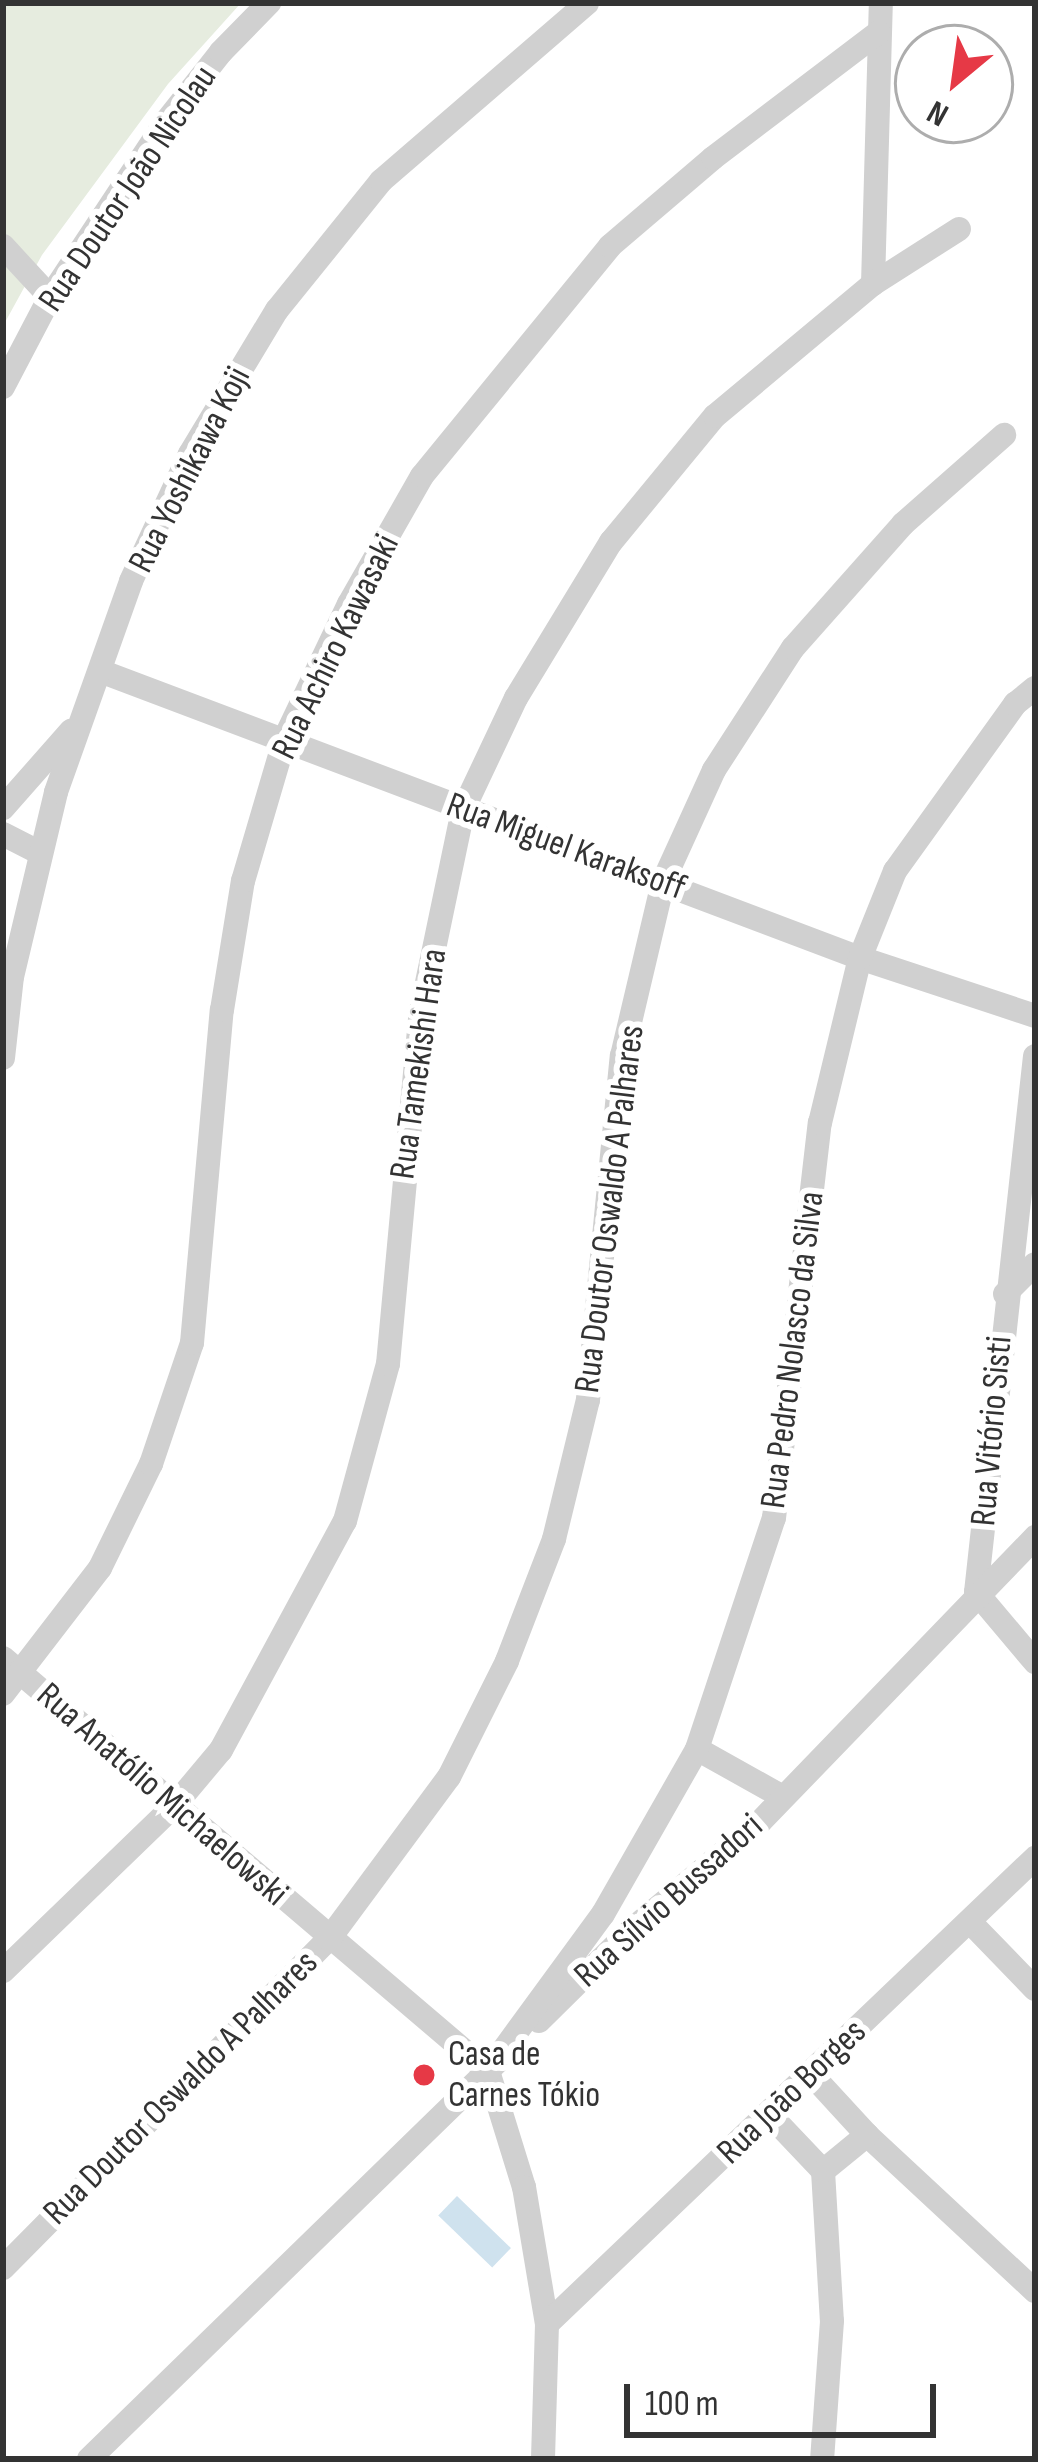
<!DOCTYPE html>
<meta charset="utf-8">
<style>
body{margin:0}
#map{position:relative;width:1038px;height:2462px;overflow:hidden;background:#fff;font-family:"Sofia Sans Condensed",sans-serif}
div>[style]{position:absolute}
.green>*{inset:0;background:#e6ecdf}
.water>*{inset:0;background:#cfe2ee;transform-origin:0 0}
.minor>*{height:24px;margin:-12px;padding:0 12px;transform-origin:12px;border-radius:12px;background:#d0d0d0}
.dots>*{width:33px;height:33px;translate:-50% -50%;box-sizing:border-box;border:6px solid #fff;border-radius:50%}
span{translate:-50% -50%;white-space:nowrap;text-align:center;line-height:1.15;-webkit-text-stroke:12px #fff;paint-order:stroke}
.street-label{font-size:36px;color:#333}
.poi-label{font-size:36px;color:#333}
.left{translate:0 -50%;text-align:left}
.frame{position:absolute;inset:0;border:6px solid #333;pointer-events:none}
.north{position:absolute;left:894px;top:24px;width:120px;height:120px;box-sizing:border-box;background:#fff;border:3px solid #adadad;border-radius:50%;rotate:209deg;font-size:33px;font-weight:700;line-height:48px;text-align:center;color:#333}
.north::after{content:'';display:block;margin:auto;width:42px;height:54px;background:#e63946;clip-path:polygon(50% 0,100% 100%,50% 72%,0 100%)}
.scale{position:absolute;left:624px;top:2384px;width:312px;height:54px;box-sizing:border-box;border:6px solid #333;border-top:0;padding-left:15px;font-size:36px;line-height:42px;white-space:nowrap;color:#333;-webkit-text-stroke:9px #fff;paint-order:stroke}
</style>
<div id="map">
<div class="green">
<i style="clip-path:polygon(3px 3px,241px 3px,168px 84px,42px 255px,3px 326px)"></i>
</div>
<div class="water">
<i style="left:457px;top:2196px;width:75px;height:27px;rotate:44deg"></i>
</div>
<div class="minor">
<i style="left:3px;top:246px;width:69px;rotate:47.3deg"></i>
<i style="left:873px;top:284px;width:281px;rotate:-88.4deg"></i>
<i style="left:3px;top:387px;width:102px;rotate:-62.4deg"></i>
<i style="left:50px;top:297px;width:209px;rotate:-56.5deg"></i>
<i style="left:165px;top:123px;width:90px;rotate:-51.7deg"></i>
<i style="left:221px;top:52px;width:69px;rotate:-45.6deg"></i>
<i style="left:100px;top:671px;width:812px;rotate:20.69deg"></i>
<i style="left:860px;top:958px;width:184px;rotate:18.3deg"></i>
<i style="left:3px;top:808px;width:103px;rotate:-48.6deg"></i>
<i style="left:3px;top:834px;width:39px;rotate:27deg"></i>
<i style="left:1035px;top:1056px;width:539px;rotate:96.28deg"></i>
<i style="left:976px;top:1592px;width:92px;rotate:49.9deg"></i>
<i style="left:3px;top:1058px;width:81px;rotate:-83.7deg"></i>
<i style="left:12px;top:977px;width:190px;rotate:-76.6deg"></i>
<i style="left:56px;top:792px;width:224px;rotate:-70.4deg"></i>
<i style="left:131px;top:581px;width:140px;rotate:-65.1deg"></i>
<i style="left:190px;top:454px;width:168px;rotate:-58.9deg"></i>
<i style="left:277px;top:310px;width:166px;rotate:-51.1deg"></i>
<i style="left:381px;top:181px;width:272px;rotate:-40.8deg"></i>
<i style="left:1005px;top:1294px;width:42px;rotate:-45deg"></i>
<i style="left:3px;top:1658px;width:637px;rotate:40.42deg"></i>
<i style="left:3px;top:1694px;width:159px;rotate:-52.4deg"></i>
<i style="left:100px;top:1568px;width:116px;rotate:-63.9deg"></i>
<i style="left:151px;top:1464px;width:128px;rotate:-71.3deg"></i>
<i style="left:192px;top:1343px;width:334px;rotate:-84.9deg"></i>
<i style="left:222px;top:1010px;width:131px;rotate:-80.8deg"></i>
<i style="left:243px;top:881px;width:149px;rotate:-73.6deg"></i>
<i style="left:285px;top:738px;width:148px;rotate:-64.5deg"></i>
<i style="left:349px;top:604px;width:147px;rotate:-60.3deg"></i>
<i style="left:422px;top:476px;width:297px;rotate:-50.7deg"></i>
<i style="left:610px;top:246px;width:135px;rotate:-40.5deg"></i>
<i style="left:713px;top:158px;width:208px;rotate:-37.2deg"></i>
<i style="left:697px;top:1749px;width:98px;rotate:29.2deg"></i>
<i style="left:970px;top:1922px;width:93px;rotate:45.9deg"></i>
<i style="left:3px;top:1971px;width:238px;rotate:-44deg"></i>
<i style="left:174px;top:1806px;width:73px;rotate:-50deg"></i>
<i style="left:221px;top:1750px;width:260px;rotate:-61.6deg"></i>
<i style="left:345px;top:1521px;width:163px;rotate:-74.7deg"></i>
<i style="left:388px;top:1364px;width:349px;rotate:-84.7deg"></i>
<i style="left:420px;top:1016px;width:210px;rotate:-78.2deg"></i>
<i style="left:463px;top:810px;width:124px;rotate:-64.7deg"></i>
<i style="left:516px;top:698px;width:183px;rotate:-58.7deg"></i>
<i style="left:611px;top:542px;width:163px;rotate:-50.5deg"></i>
<i style="left:715px;top:416px;width:206px;rotate:-39.9deg"></i>
<i style="left:873px;top:284px;width:102px;rotate:-32.6deg"></i>
<i style="left:539px;top:2021px;width:127px;rotate:-44.7deg"></i>
<i style="left:629px;top:1932px;width:172px;rotate:-40.1deg"></i>
<i style="left:761px;top:1821px;width:395px;rotate:-46deg"></i>
<i style="left:488px;top:2071px;width:195px;rotate:-53.8deg"></i>
<i style="left:603px;top:1914px;width:190px;rotate:-60.3deg"></i>
<i style="left:697px;top:1749px;width:243px;rotate:-71.6deg"></i>
<i style="left:774px;top:1518px;width:398px;rotate:-83.4deg"></i>
<i style="left:820px;top:1123px;width:170px;rotate:-76.4deg"></i>
<i style="left:860px;top:958px;width:94px;rotate:-68.1deg"></i>
<i style="left:895px;top:871px;width:206px;rotate:-54.3deg"></i>
<i style="left:1015px;top:704px;width:26px;rotate:-39deg"></i>
<i style="left:488px;top:2071px;width:121px;rotate:72.8deg"></i>
<i style="left:524px;top:2187px;width:139px;rotate:80.5deg"></i>
<i style="left:547px;top:2324px;width:135px;rotate:91.7deg"></i>
<i style="left:811px;top:2074px;width:83px;rotate:47.4deg"></i>
<i style="left:867px;top:2135px;width:229px;rotate:42.9deg"></i>
<i style="left:769px;top:2114px;width:79px;rotate:46.5deg"></i>
<i style="left:823px;top:2171px;width:150px;rotate:86.6deg"></i>
<i style="left:832px;top:2321px;width:138px;rotate:94.1deg"></i>
<i style="left:823px;top:2171px;width:57px;rotate:-39.3deg"></i>
<i style="left:3px;top:2268px;width:463px;rotate:-45.3deg"></i>
<i style="left:329px;top:1939px;width:202px;rotate:-53.5deg"></i>
<i style="left:449px;top:1777px;width:130px;rotate:-63.4deg"></i>
<i style="left:507px;top:1661px;width:131px;rotate:-68.9deg"></i>
<i style="left:554px;top:1539px;width:143px;rotate:-76.3deg"></i>
<i style="left:588px;top:1400px;width:346px;rotate:-84.4deg"></i>
<i style="left:622px;top:1056px;width:179px;rotate:-76.7deg"></i>
<i style="left:663px;top:882px;width:123px;rotate:-65.5deg"></i>
<i style="left:714px;top:770px;width:145px;rotate:-57.1deg"></i>
<i style="left:793px;top:648px;width:166px;rotate:-48.4deg"></i>
<i style="left:903px;top:524px;width:135px;rotate:-41.4deg"></i>
<i style="left:547px;top:2324px;width:675px;rotate:-43.68deg"></i>
<i style="left:89px;top:2459px;width:569px;rotate:-44.22deg"></i>
</div>
<div class="dots">
<i style="left:424px;top:2075px;background:#e63946"></i>
</div>
<div class="street-label">
<span style="left:128px;top:189px;rotate:-56deg">Rua Doutor João Nicolau</span>
<span style="left:190px;top:470px;rotate:-63deg">Rua Yoshikawa Koji</span>
<span style="left:336px;top:647px;rotate:-64deg">Rua Achiro Kawasaki</span>
<span style="left:566px;top:847px;rotate:20deg">Rua Miguel Karaksoff</span>
<span style="left:419px;top:1064px;rotate:-82deg">Rua Tamekishi Hara</span>
<span style="left:610px;top:1209px;rotate:-83deg">Rua Doutor Oswaldo A Palhares</span>
<span style="left:793px;top:1350px;rotate:-83deg">Rua Pedro Nolasco da Silva</span>
<span style="left:992px;top:1431px;rotate:-85deg">Rua Vitório Sisti</span>
<span style="left:162px;top:1795px;rotate:41deg">Rua Anatólio Michaelowski</span>
<span style="left:669px;top:1901px;rotate:-42deg">Rua Sílvio Bussadori</span>
<span style="left:181px;top:2088px;rotate:-45deg">Rua Doutor Oswaldo A Palhares</span>
<span style="left:792px;top:2092px;rotate:-44deg">Rua João Borges</span>
</div>
<div class="poi-label">
<span class="left" style="left:448px;top:2075px">Casa de<br>Carnes Tókio</span>
</div>
<div class="frame"></div>
<div class="north">N</div>
<div class="scale">100 m</div>
</div>
